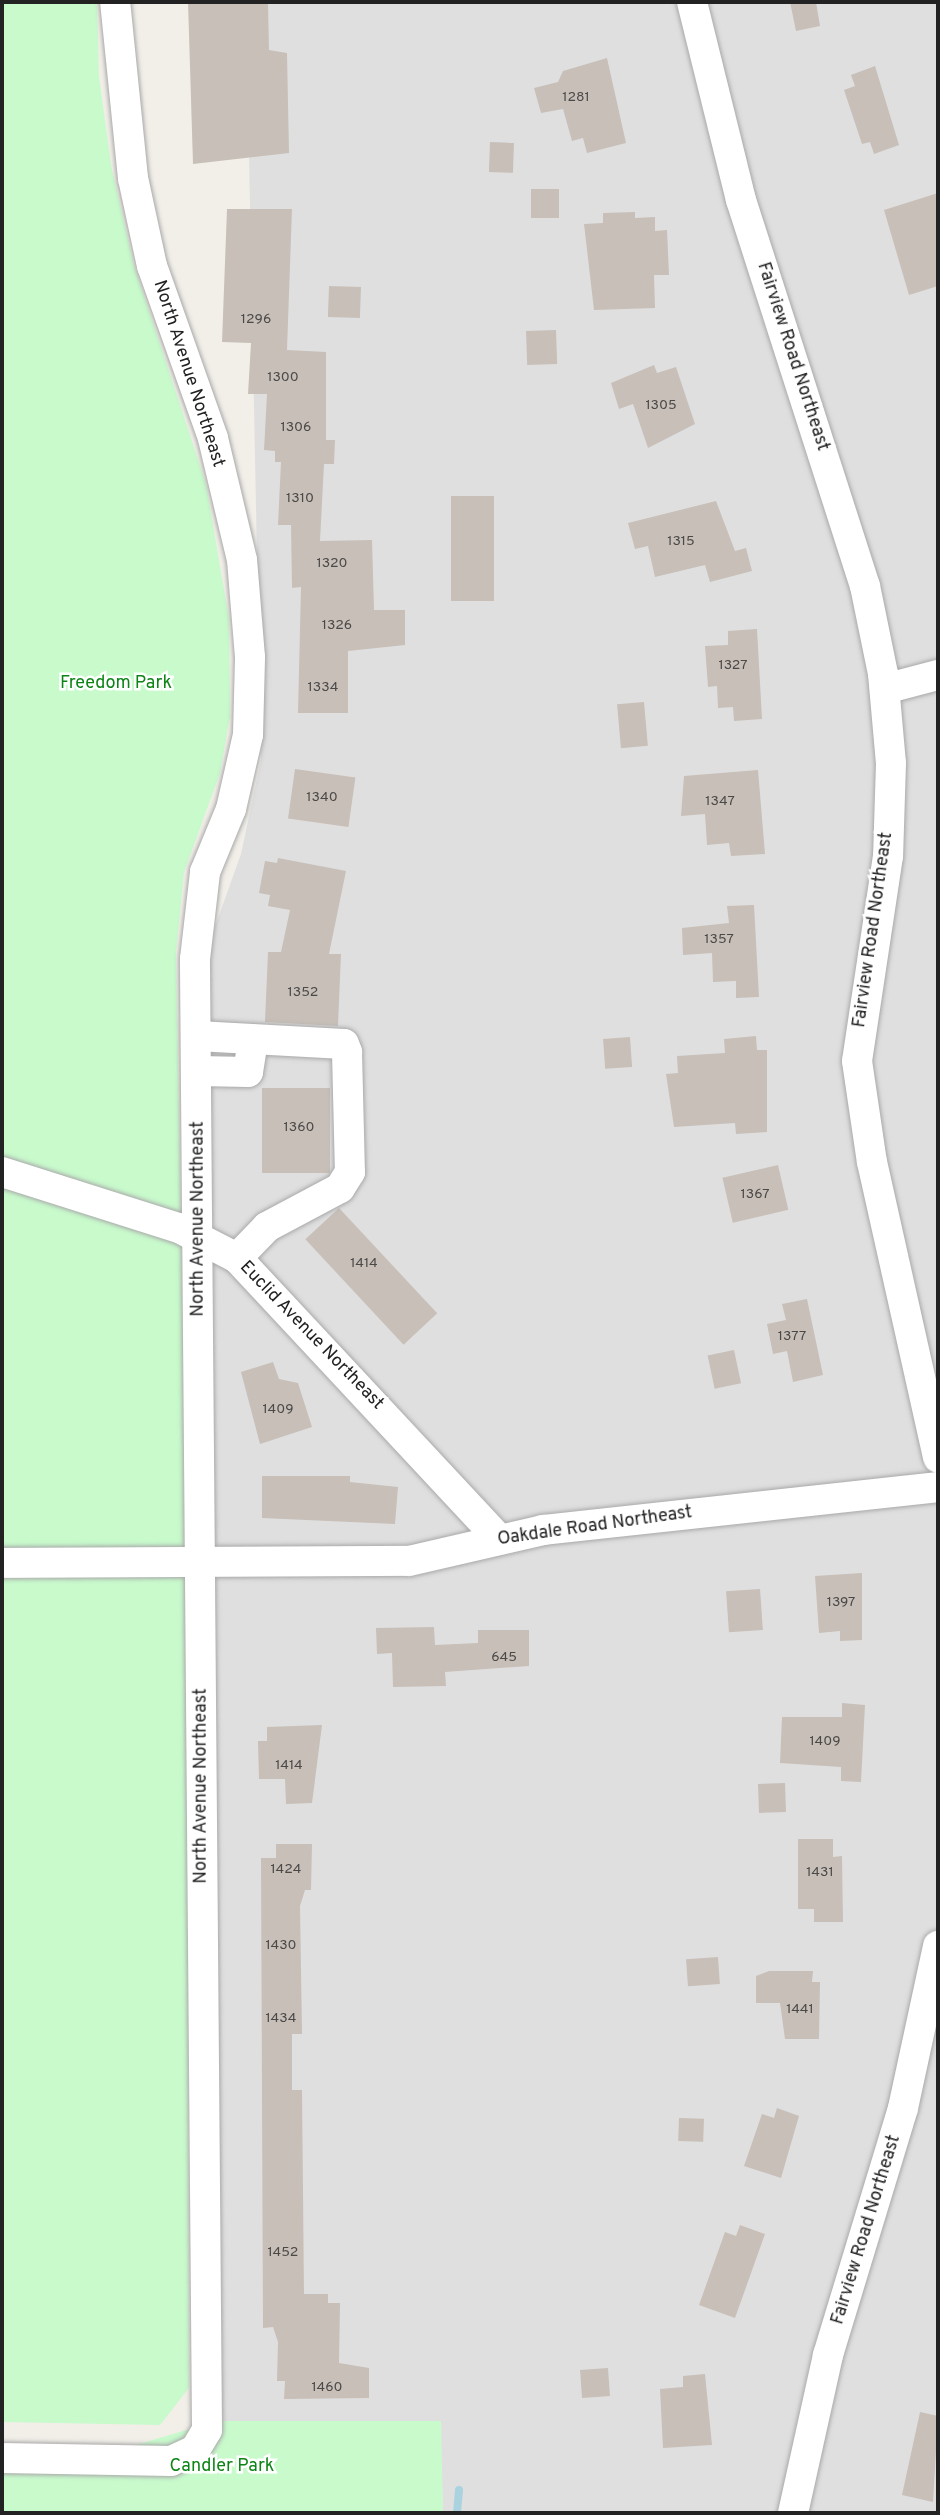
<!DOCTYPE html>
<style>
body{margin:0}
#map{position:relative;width:940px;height:2515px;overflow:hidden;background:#f2efe9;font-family:Overpass,sans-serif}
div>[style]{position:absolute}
.residential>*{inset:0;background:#e0dfdf}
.park>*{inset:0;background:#c8facc}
.stream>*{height:8px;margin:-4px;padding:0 4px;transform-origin:4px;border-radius:4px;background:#aad3df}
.building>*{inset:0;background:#c7bfb8;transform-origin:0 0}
.roads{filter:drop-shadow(0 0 2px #a9a9a9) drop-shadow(0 0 2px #a9a9a9)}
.minor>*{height:30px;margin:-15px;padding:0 15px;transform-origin:15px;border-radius:15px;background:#fff}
span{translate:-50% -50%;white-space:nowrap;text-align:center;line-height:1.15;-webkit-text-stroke:5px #fff;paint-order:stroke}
.number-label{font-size:14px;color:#4b4948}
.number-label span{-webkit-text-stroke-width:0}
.street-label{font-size:18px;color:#222}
.park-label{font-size:18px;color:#0c8416}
.frame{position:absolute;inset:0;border:4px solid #222;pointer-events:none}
</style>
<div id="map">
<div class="residential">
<i style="clip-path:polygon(246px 2px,938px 2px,938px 2513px,443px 2513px,440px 2421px,217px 2421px,203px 960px,241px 854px,261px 760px)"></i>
</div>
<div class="park">
<i style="clip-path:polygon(2px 2px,97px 2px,99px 76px,111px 165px,134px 265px,206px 484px,229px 619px,230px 716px,220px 773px,184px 872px,176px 952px,187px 1545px,189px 2388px,160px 2425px,2px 2422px)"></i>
<i style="clip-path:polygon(217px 2421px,441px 2421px,443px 2513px,2px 2513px,2px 2446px,132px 2446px)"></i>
</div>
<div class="stream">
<i style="left:457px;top:2513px;width:23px;rotate:-85deg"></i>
</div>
<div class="building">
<i style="clip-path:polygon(188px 2px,268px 2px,269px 50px,287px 53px,289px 153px,193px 164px)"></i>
<i style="clip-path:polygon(790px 2px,816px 2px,820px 26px,796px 31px)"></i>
<i style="clip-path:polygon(607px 58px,626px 143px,587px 153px,583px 138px,572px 141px,563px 109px,541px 113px,534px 88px,558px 82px,563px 71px)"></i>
<i style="clip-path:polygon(875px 66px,899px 145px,874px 154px,870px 142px,862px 144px,844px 90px,855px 86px,851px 75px)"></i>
<i style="left:490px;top:142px;width:24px;height:30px;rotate:2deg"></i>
<i style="left:559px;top:189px;width:29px;height:28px;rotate:90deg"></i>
<i style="clip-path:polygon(938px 193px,938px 286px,909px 295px,884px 210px)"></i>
<i style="clip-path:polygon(227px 209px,292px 209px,287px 350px,326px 352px,326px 440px,335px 440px,334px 464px,324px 464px,320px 541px,372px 540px,374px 610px,405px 610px,405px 645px,348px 651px,348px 713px,298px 713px,301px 587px,292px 588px,291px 525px,278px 525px,281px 462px,275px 462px,275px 451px,264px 450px,267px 394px,248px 394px,251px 343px,222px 342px)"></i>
<i style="clip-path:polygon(635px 212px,635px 218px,655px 217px,655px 231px,667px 230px,669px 275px,654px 275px,655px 308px,594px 310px,584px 224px,603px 223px,603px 213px)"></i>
<i style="left:329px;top:286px;width:32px;height:31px;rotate:2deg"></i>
<i style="left:556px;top:330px;width:34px;height:30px;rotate:88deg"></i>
<i style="clip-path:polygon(654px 365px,657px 373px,676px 367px,695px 424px,648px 448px,633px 404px,619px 409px,611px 383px)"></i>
<i style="left:451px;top:496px;width:43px;height:105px"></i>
<i style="clip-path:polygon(716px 501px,735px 551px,746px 548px,752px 571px,710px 582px,705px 565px,655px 577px,648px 546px,635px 549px,628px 523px)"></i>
<i style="clip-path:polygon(757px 629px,762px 719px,734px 721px,733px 707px,718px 708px,717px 686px,708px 687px,705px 646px,728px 645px,728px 631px)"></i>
<i style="left:644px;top:702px;width:44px;height:27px;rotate:85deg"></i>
<i style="left:295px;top:769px;width:61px;height:50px;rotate:8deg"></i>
<i style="clip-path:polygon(758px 770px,765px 854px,731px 856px,729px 843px,707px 845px,705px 814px,681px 816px,684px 776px)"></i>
<i style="clip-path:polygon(278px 858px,346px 871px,329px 954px,341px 954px,338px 1026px,265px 1022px,268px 952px,281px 952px,290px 910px,268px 906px,270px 895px,259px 893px,265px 861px,277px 863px)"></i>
<i style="clip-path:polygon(754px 905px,759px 997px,736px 998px,736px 981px,713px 982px,712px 953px,683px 955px,682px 928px,729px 923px,727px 906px)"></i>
<i style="clip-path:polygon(756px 1036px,757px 1050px,767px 1050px,767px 1132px,736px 1134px,735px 1123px,674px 1127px,666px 1074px,678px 1073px,677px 1056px,725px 1053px,724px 1039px)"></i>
<i style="left:630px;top:1037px;width:30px;height:27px;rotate:86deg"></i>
<i style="left:262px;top:1088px;width:68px;height:85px"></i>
<i style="left:778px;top:1165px;width:46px;height:57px;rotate:77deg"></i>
<i style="left:339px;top:1208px;width:144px;height:46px;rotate:47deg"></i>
<i style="clip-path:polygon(807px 1299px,823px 1375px,793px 1382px,787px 1351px,773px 1354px,767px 1324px,786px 1320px,782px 1304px)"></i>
<i style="left:734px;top:1350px;width:34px;height:27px;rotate:78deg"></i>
<i style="clip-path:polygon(273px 1362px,279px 1379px,298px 1383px,312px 1427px,260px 1444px,241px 1372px)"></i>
<i style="clip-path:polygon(262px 1476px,350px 1476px,350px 1482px,398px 1487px,395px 1524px,262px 1518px)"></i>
<i style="clip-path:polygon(862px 1573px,862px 1640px,840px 1641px,840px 1631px,819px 1633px,815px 1576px)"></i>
<i style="left:760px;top:1589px;width:41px;height:34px;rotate:86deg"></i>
<i style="clip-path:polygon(434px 1627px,435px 1645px,478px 1643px,478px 1630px,529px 1630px,529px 1666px,445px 1672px,446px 1686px,393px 1687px,392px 1653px,377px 1654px,376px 1628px)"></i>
<i style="clip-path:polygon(842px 1703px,865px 1705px,861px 1782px,841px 1781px,841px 1767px,780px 1763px,782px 1717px,842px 1717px)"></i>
<i style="clip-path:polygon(322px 1725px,312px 1803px,286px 1804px,285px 1779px,259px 1779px,258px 1741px,267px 1741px,267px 1727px)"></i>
<i style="left:785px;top:1783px;width:29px;height:27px;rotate:88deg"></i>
<i style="clip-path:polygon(798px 1839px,833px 1839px,833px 1857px,842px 1856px,843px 1922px,814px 1922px,814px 1909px,798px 1909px)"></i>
<i style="clip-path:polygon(276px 1844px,312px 1844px,311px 1890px,305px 1890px,300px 1906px,302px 2034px,292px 2034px,292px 2090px,302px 2090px,304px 2294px,328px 2294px,328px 2303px,340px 2303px,339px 2363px,369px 2368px,369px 2398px,284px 2399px,285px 2381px,277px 2381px,278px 2342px,273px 2327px,263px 2328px,261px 1858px,276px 1858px)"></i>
<i style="left:718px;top:1957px;width:27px;height:32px;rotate:86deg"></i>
<i style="clip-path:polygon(769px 1971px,813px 1971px,812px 1982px,820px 1982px,819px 2039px,785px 2039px,780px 2003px,756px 2003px,756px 1976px)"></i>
<i style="clip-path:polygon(777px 2108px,799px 2116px,781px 2178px,744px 2166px,762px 2114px,774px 2118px)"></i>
<i style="left:679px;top:2118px;width:25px;height:23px;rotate:2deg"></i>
<i style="clip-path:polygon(740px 2225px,765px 2234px,735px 2318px,699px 2305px,725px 2232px,736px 2236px)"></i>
<i style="left:608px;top:2368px;width:28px;height:28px;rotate:86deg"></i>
<i style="clip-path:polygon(705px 2374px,712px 2445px,663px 2448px,660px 2389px,683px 2387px,683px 2376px)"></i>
<i style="clip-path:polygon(920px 2412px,938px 2416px,933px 2502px,902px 2495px)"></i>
</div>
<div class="roads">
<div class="minor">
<i style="left:692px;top:2px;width:204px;rotate:76.1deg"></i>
<i style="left:741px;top:200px;width:405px;rotate:72.2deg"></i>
<i style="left:865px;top:586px;width:90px;rotate:78.4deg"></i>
<i style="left:883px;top:674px;width:89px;rotate:84.9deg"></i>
<i style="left:891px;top:763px;width:93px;rotate:91.8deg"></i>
<i style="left:888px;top:856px;width:207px;rotate:98.6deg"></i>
<i style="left:857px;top:1061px;width:102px;rotate:81.6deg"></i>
<i style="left:872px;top:1162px;width:303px;rotate:77.4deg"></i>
<i style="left:885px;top:689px;width:55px;rotate:-14.8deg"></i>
<i style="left:197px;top:1036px;width:147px;rotate:3.1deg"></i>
<i style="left:344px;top:1044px;width:9px;rotate:69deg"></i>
<i style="left:347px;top:1052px;width:120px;rotate:88.6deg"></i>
<i style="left:350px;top:1172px;width:19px;rotate:122deg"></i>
<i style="left:340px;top:1188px;width:83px;rotate:151.9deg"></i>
<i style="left:267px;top:1227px;width:43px;rotate:134.1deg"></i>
<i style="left:198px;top:1071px;width:50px;rotate:1.1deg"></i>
<i style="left:248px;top:1072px;width:33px;rotate:-81deg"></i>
<i style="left:2px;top:1172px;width:186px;rotate:17.6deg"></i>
<i style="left:179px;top:1228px;width:65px;rotate:27.3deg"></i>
<i style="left:237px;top:1258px;width:383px;rotate:47deg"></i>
<i style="left:2px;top:1563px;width:407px;rotate:-0.3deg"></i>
<i style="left:409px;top:1561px;width:138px;rotate:-13deg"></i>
<i style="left:543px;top:1530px;width:397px;rotate:-6.2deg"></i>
<i style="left:2px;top:2458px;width:169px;rotate:1deg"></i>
<i style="left:171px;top:2461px;width:26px;rotate:-25deg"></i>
<i style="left:195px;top:2450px;width:23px;rotate:-59deg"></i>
<i style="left:207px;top:2430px;width:1471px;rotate:-90.47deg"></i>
<i style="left:195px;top:959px;width:88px;rotate:-83.4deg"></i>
<i style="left:205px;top:872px;width:68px;rotate:-67.6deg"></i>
<i style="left:231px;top:809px;width:76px;rotate:-77.1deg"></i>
<i style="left:248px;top:735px;width:78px;rotate:-88.5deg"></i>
<i style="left:250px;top:657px;width:97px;rotate:-94.7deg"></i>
<i style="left:242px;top:560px;width:125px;rotate:-103.4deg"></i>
<i style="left:213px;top:438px;width:182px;rotate:-109.5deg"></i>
<i style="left:152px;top:266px;width:90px;rotate:-102.2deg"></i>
<i style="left:133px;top:178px;width:177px;rotate:-95.8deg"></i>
<i style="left:793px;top:2513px;width:162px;rotate:-77.5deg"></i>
<i style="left:828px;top:2355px;width:258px;rotate:-73.1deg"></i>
<i style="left:903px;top:2108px;width:166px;rotate:-77.8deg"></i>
</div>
</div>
<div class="number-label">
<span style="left:576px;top:98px">1281</span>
<span style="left:256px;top:320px">1296</span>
<span style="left:283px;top:378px">1300</span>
<span style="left:661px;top:406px">1305</span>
<span style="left:296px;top:428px">1306</span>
<span style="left:300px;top:499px">1310</span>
<span style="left:681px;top:542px">1315</span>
<span style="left:332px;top:564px">1320</span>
<span style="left:337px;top:626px">1326</span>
<span style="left:733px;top:666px">1327</span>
<span style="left:323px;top:688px">1334</span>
<span style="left:322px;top:798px">1340</span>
<span style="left:720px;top:802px">1347</span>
<span style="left:719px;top:940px">1357</span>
<span style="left:303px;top:993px">1352</span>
<span style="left:299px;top:1128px">1360</span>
<span style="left:755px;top:1195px">1367</span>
<span style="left:364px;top:1264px">1414</span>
<span style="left:792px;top:1337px">1377</span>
<span style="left:278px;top:1410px">1409</span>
<span style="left:841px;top:1603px">1397</span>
<span style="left:504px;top:1658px">645</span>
<span style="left:825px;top:1742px">1409</span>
<span style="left:289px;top:1766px">1414</span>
<span style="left:286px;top:1870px">1424</span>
<span style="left:820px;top:1873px">1431</span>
<span style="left:281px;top:1946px">1430</span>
<span style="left:800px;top:2010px">1441</span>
<span style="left:281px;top:2019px">1434</span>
<span style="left:283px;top:2253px">1452</span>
<span style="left:327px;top:2388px">1460</span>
</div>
<div class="street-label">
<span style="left:792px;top:357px;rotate:72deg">Fairview Road Northeast</span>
<span style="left:188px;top:374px;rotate:72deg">North Avenue Northeast</span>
<span style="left:874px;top:930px;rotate:-82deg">Fairview Road Northeast</span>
<span style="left:199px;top:1219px;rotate:-90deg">North Avenue Northeast</span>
<span style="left:311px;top:1336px;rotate:46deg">Euclid Avenue Northeast</span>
<span style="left:595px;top:1527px;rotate:-8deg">Oakdale Road Northeast</span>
<span style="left:202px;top:1786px;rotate:-90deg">North Avenue Northeast</span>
<span style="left:867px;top:2230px;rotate:-73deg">Fairview Road Northeast</span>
</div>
<div class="park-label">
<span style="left:116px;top:684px">Freedom Park</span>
<span style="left:222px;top:2467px">Candler Park</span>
</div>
<div class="frame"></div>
</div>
